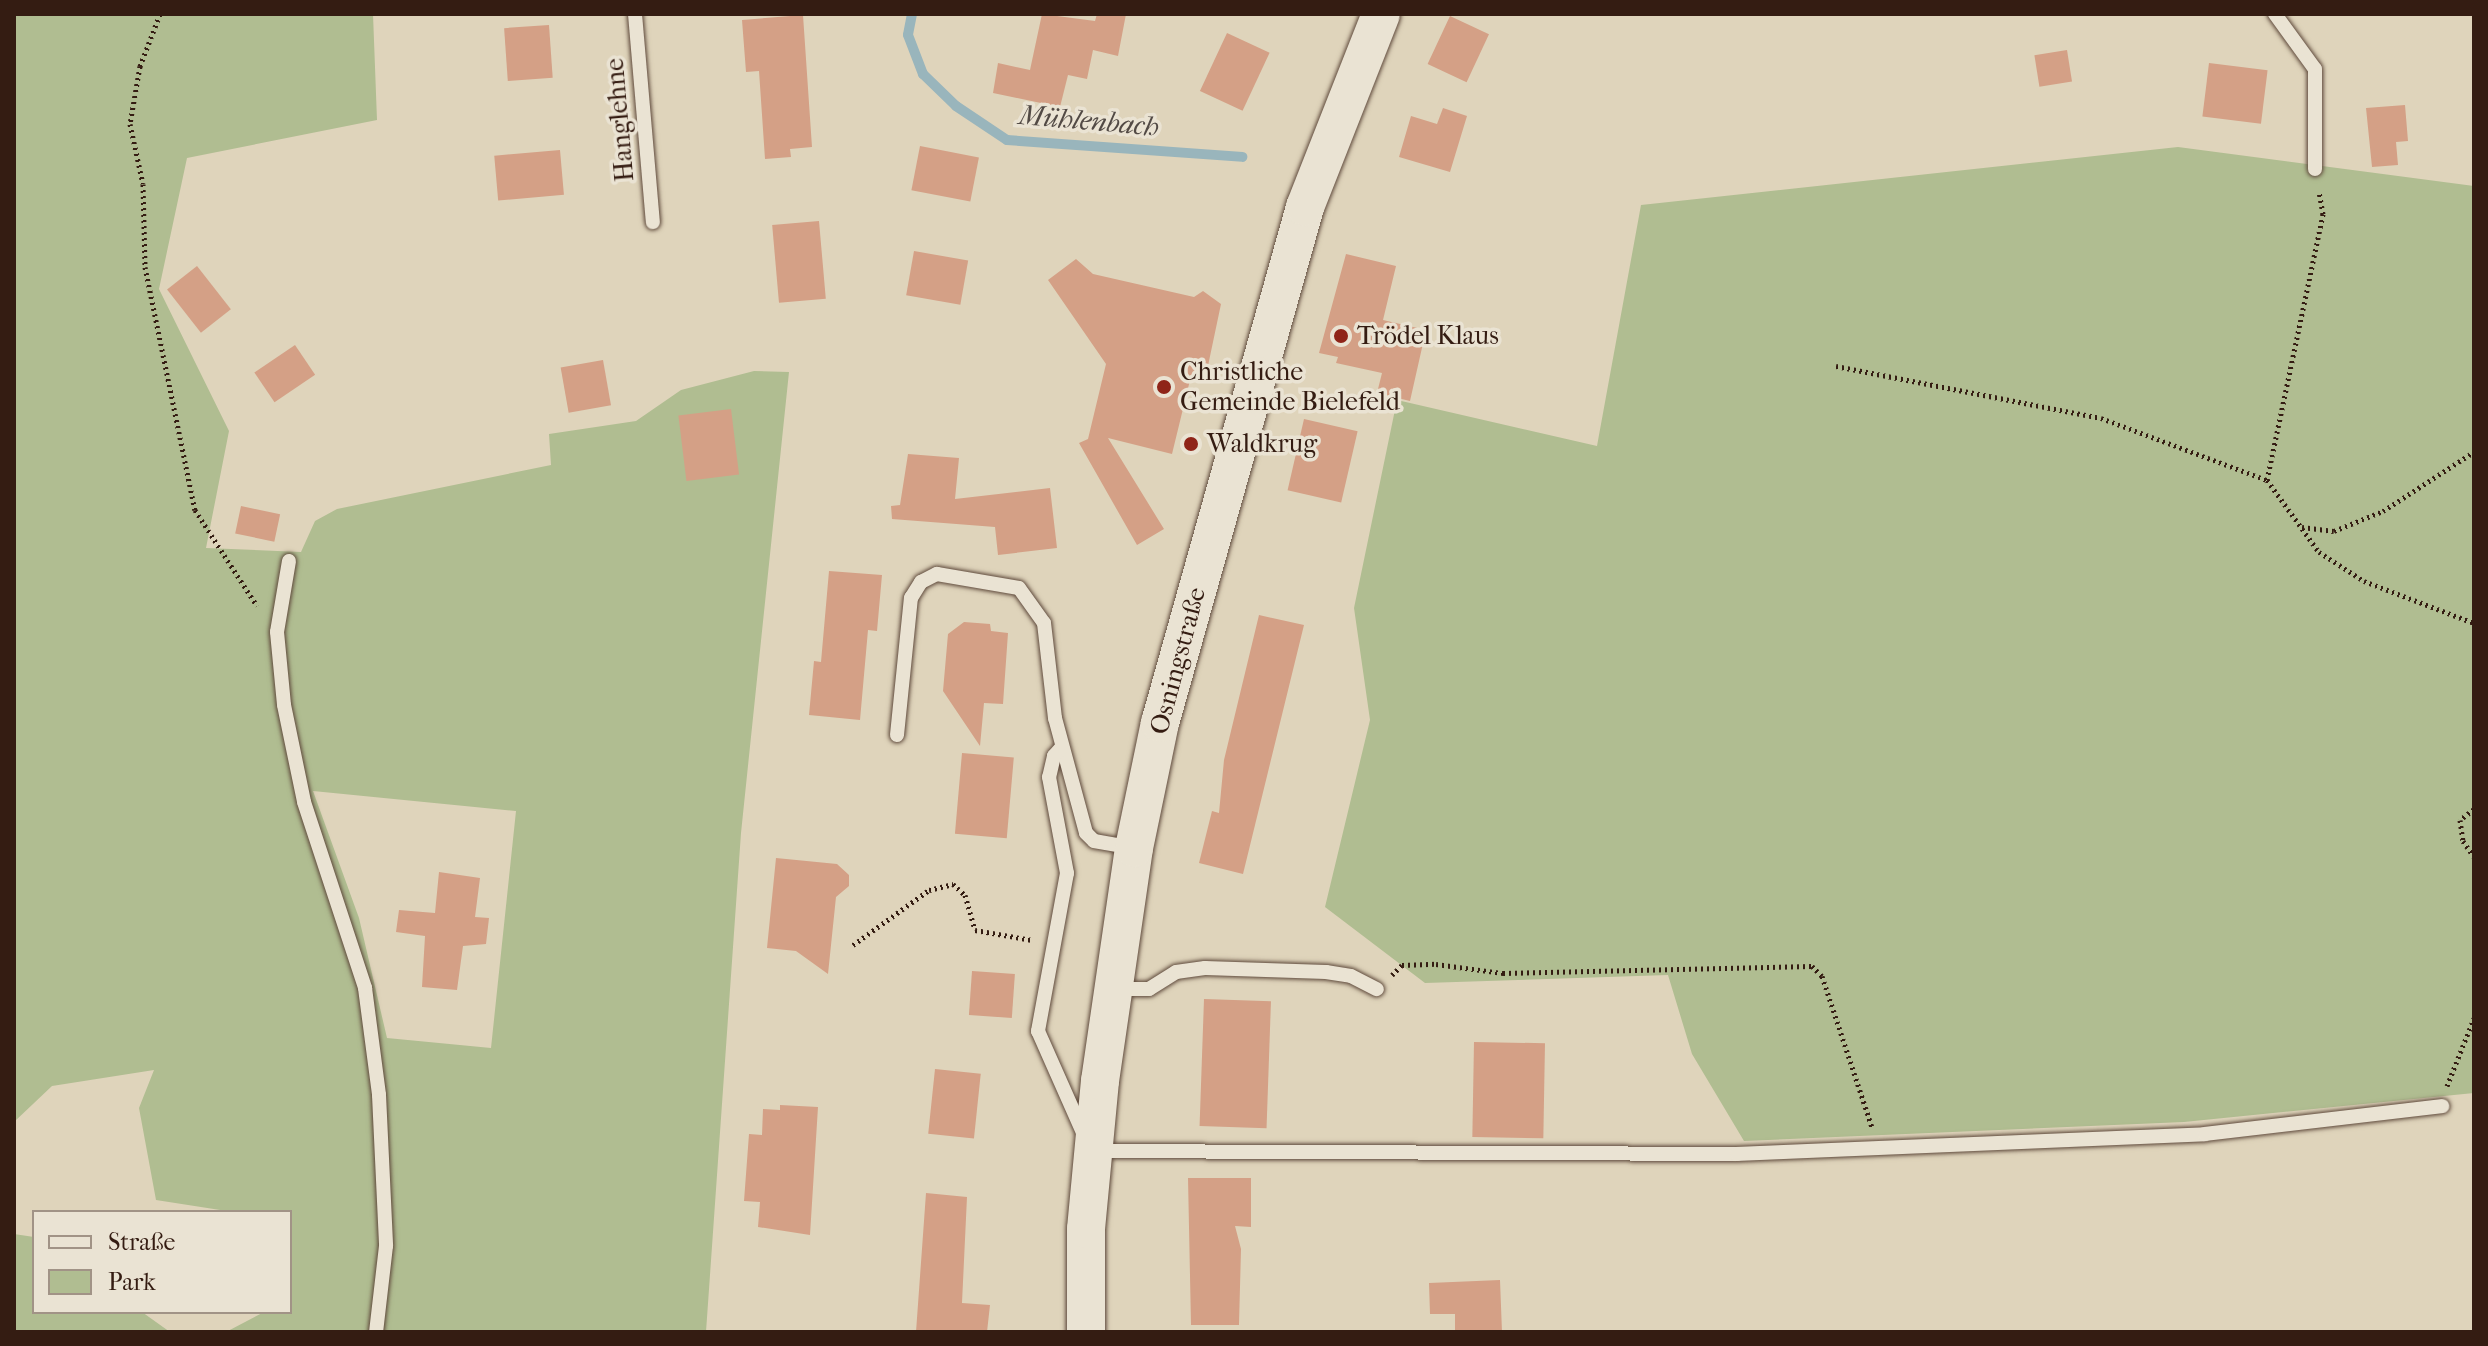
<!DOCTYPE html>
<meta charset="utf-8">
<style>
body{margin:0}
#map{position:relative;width:2488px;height:1346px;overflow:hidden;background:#dfd4bb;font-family:"IM FELL French Canon",serif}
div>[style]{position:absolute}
.green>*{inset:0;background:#b0bd91}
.stream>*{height:10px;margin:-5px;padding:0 5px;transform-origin:5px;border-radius:5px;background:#99b5bc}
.building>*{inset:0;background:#d4a086;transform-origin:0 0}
.path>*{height:5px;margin-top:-2.5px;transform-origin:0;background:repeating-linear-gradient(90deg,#341c12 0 2px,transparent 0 6px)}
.roads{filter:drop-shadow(0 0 2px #5f4a3c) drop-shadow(0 0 2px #5f4a3c)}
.service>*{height:14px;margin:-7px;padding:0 7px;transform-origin:7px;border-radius:7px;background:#eae3d3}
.secondary>*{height:38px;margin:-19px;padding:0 19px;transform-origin:19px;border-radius:19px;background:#eae3d3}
.dots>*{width:22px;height:22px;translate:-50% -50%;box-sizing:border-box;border:4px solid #eae3d3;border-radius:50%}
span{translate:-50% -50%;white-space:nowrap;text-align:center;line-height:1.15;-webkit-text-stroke:7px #eae3d3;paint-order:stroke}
.street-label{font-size:26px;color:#341c12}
.poi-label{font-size:26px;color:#341c12}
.left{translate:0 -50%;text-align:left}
.water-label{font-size:28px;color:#524a45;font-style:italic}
.frame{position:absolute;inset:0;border:16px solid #341c12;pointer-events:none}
.legend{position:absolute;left:32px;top:1210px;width:260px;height:104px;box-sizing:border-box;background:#eae3d3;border:2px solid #a19386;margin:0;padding:10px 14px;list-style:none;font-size:24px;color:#341c12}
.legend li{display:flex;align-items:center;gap:16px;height:40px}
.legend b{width:40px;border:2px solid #a19386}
</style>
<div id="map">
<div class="green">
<i style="clip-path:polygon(evenodd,14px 14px,373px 14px,377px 120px,187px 158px,159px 289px,229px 431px,206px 548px,301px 552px,315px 521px,337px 509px,551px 465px,549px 434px,636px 421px,681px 390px,754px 371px,789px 372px,741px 833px,706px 1332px,226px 1332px,264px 1312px,290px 1312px,290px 1212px,233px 1212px,156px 1200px,139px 1108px,154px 1070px,52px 1086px,14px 1122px,14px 14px,313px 791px,516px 811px,491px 1048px,387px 1038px,359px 918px,313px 791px)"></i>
<i style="clip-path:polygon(2178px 147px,2474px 186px,2474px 1093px,2184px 1122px,1744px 1141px,1692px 1054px,1668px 975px,1425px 983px,1325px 907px,1370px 720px,1354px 608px,1397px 400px,1597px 446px,1641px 205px)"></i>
<i style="clip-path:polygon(14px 1234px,34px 1237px,34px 1312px,142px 1312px,170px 1332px,14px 1332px)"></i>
</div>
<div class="stream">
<i style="left:912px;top:14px;width:21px;rotate:101deg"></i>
<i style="left:908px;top:35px;width:42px;rotate:69deg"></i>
<i style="left:923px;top:74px;width:46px;rotate:44.1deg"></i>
<i style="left:956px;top:106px;width:61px;rotate:33.7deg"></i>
<i style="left:1007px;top:140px;width:236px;rotate:4.1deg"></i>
</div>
<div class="building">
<i style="clip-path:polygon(1042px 14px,1095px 21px,1097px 14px,1126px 14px,1118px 56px,1093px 50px,1087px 79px,1068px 75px,1060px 107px,993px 93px,998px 63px,1030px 70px)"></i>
<i style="clip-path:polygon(803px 15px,812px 147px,790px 149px,791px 157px,765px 159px,759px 71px,746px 72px,742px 20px)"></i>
<i style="left:1450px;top:16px;width:43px;height:53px;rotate:25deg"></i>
<i style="left:549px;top:25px;width:53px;height:45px;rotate:86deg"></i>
<i style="left:1227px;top:33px;width:47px;height:64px;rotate:25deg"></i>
<i style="left:2067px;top:50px;width:32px;height:33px;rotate:81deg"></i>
<i style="left:2209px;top:63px;width:59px;height:54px;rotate:7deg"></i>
<i style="clip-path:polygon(2405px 105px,2408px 141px,2396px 142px,2398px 165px,2372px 167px,2366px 108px)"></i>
<i style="clip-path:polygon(1443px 108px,1467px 116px,1450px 172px,1399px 157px,1411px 116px,1437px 124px)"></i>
<i style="left:920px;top:146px;width:60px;height:45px;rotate:11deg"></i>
<i style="left:560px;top:150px;width:45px;height:66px;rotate:85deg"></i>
<i style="left:819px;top:221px;width:78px;height:47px;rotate:85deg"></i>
<i style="left:914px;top:251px;width:55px;height:45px;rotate:10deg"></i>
<i style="clip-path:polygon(1346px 254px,1396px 266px,1383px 320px,1426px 330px,1410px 401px,1377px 393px,1382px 373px,1336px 363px,1338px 357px,1319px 353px)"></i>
<i style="clip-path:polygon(1076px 259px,1093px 274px,1194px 297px,1203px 291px,1221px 304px,1205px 380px,1191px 376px,1172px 454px,1108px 438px,1164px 529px,1137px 545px,1079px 443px,1088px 439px,1106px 364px,1048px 280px)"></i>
<i style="left:197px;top:266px;width:55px;height:38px;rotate:52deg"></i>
<i style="left:295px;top:345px;width:36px;height:49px;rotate:56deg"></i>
<i style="left:603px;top:360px;width:46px;height:43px;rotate:80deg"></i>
<i style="left:731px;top:409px;width:66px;height:53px;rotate:83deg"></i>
<i style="left:1304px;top:419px;width:55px;height:73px;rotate:13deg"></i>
<i style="clip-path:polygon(908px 454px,959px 458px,955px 499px,1050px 488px,1057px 548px,998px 555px,995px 527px,892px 519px,891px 506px,900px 505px)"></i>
<i style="left:241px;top:506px;width:40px;height:28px;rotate:12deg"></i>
<i style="clip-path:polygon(829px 571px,882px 575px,877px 631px,868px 630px,860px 720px,809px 715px,814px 661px,821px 662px)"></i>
<i style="clip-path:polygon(1259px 615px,1304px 625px,1243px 874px,1199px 863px,1212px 811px,1219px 813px,1224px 760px)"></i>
<i style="clip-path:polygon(964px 622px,990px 624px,991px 631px,1008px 633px,1003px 704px,984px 703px,980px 746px,943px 691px,948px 634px)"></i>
<i style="left:962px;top:753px;width:52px;height:81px;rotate:5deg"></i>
<i style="clip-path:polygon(776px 858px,837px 864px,849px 875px,849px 886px,836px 897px,828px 974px,796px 951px,767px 948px)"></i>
<i style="clip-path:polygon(439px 872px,480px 878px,475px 917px,489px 918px,486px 944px,463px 946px,457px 990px,422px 987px,425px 936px,396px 932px,399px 910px,435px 913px)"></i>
<i style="left:972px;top:971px;width:43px;height:44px;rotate:4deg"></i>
<i style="left:1204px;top:999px;width:67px;height:127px;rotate:2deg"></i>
<i style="left:1474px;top:1042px;width:71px;height:95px;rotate:1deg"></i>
<i style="left:935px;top:1069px;width:46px;height:65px;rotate:6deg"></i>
<i style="clip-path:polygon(780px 1105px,818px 1107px,810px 1235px,758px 1227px,760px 1202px,744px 1201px,749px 1134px,762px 1135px,763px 1109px,780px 1110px)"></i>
<i style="clip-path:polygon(1188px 1178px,1251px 1178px,1251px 1227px,1235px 1226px,1241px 1249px,1239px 1325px,1191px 1325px)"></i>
<i style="clip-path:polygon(926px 1193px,967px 1197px,962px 1303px,990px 1305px,987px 1332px,916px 1332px)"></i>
<i style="clip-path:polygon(1500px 1280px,1502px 1332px,1455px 1332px,1455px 1314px,1430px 1314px,1429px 1283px)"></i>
</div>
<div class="path">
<i style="left:160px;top:14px;width:56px;rotate:111deg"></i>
<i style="left:140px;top:66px;width:59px;rotate:99.8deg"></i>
<i style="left:130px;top:124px;width:61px;rotate:77.8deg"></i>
<i style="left:143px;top:184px;width:83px;rotate:88.6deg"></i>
<i style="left:145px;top:267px;width:248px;rotate:78.4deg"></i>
<i style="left:195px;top:510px;width:114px;rotate:57.1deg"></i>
<i style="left:1836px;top:366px;width:270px;rotate:11.1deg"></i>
<i style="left:2101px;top:418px;width:177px;rotate:20.5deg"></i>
<i style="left:2267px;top:480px;width:89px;rotate:54.2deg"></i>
<i style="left:2319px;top:552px;width:54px;rotate:32.8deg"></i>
<i style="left:2364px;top:581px;width:118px;rotate:20.9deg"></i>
<i style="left:2267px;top:480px;width:272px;rotate:-78.1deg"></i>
<i style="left:2323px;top:214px;width:23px;rotate:-100deg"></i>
<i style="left:2302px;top:527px;width:32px;rotate:7deg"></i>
<i style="left:2334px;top:531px;width:53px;rotate:-22.2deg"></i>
<i style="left:2383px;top:511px;width:108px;rotate:-33deg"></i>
<i style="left:2474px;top:809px;width:18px;rotate:142deg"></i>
<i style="left:2460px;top:820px;width:21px;rotate:82deg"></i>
<i style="left:2463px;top:841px;width:19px;rotate:55deg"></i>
<i style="left:853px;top:945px;width:94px;rotate:-35.9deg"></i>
<i style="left:929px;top:890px;width:25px;rotate:-14deg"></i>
<i style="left:953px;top:884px;width:16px;rotate:43deg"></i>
<i style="left:965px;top:895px;width:36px;rotate:74deg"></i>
<i style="left:975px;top:930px;width:58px;rotate:10deg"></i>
<i style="left:1392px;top:975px;width:14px;rotate:-45deg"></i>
<i style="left:1402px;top:965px;width:34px;rotate:-2deg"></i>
<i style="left:1436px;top:964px;width:68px;rotate:7.7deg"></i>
<i style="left:1503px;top:973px;width:309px;rotate:-1.3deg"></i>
<i style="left:1812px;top:966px;width:14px;rotate:45deg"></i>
<i style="left:1822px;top:976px;width:159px;rotate:71.7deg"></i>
<i style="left:2447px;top:1086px;width:73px;rotate:-68.3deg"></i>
</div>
<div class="roads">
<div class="service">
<i style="left:635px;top:14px;width:209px;rotate:85.1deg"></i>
<i style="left:2275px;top:14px;width:68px;rotate:54deg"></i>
<i style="left:2315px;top:69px;width:100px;rotate:90deg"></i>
<i style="left:289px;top:561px;width:72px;rotate:99.6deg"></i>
<i style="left:277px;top:632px;width:73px;rotate:84.5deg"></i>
<i style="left:284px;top:705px;width:99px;rotate:78.3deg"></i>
<i style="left:304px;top:802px;width:196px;rotate:71.8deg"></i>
<i style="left:365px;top:988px;width:108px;rotate:82.5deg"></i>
<i style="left:379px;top:1095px;width:151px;rotate:87.3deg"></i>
<i style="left:386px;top:1246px;width:87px;rotate:96.6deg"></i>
<i style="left:897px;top:735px;width:138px;rotate:-84.2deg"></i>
<i style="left:911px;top:598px;width:19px;rotate:-58deg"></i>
<i style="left:921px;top:582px;width:18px;rotate:-27deg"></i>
<i style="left:937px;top:574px;width:83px;rotate:9.7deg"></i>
<i style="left:1019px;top:588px;width:43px;rotate:54.5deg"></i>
<i style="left:1044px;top:623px;width:96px;rotate:83.4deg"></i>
<i style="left:1055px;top:718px;width:119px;rotate:74.9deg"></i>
<i style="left:1086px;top:833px;width:11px;rotate:45deg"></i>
<i style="left:1094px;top:841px;width:40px;rotate:10deg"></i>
<i style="left:1062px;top:747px;width:12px;rotate:132deg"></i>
<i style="left:1054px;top:756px;width:22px;rotate:103deg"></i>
<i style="left:1049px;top:777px;width:98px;rotate:79.4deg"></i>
<i style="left:1067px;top:873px;width:161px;rotate:100.4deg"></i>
<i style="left:1038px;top:1031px;width:116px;rotate:66.1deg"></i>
<i style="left:1115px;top:989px;width:34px"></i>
<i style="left:1149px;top:989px;width:32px;rotate:-32deg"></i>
<i style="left:1176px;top:972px;width:29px;rotate:-8deg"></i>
<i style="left:1205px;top:968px;width:121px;rotate:1.9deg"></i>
<i style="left:1326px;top:972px;width:25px;rotate:9deg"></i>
<i style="left:1351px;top:976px;width:29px;rotate:27deg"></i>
<i style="left:1097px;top:1151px;width:640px;rotate:0.27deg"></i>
<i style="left:1737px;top:1154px;width:468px;rotate:-2.4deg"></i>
<i style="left:2205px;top:1134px;width:239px;rotate:-6.7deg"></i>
</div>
<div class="secondary">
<i style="left:1086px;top:1332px;width:103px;rotate:-90deg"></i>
<i style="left:1086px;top:1229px;width:149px;rotate:-84.6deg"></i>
<i style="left:1100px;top:1081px;width:235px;rotate:-81.7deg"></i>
<i style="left:1134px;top:848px;width:128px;rotate:-78.3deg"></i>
<i style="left:1160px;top:723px;width:536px;rotate:-74.3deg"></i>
<i style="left:1305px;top:207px;width:207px;rotate:-68.5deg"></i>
</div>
</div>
<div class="dots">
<i style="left:1341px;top:336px;background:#8f2418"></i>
<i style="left:1164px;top:387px;background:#8f2418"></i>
<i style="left:1191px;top:444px;background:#8f2418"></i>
</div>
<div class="street-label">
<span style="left:620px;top:120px;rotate:-95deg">Hanglehne</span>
<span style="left:1178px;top:661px;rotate:-75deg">Osningstraße</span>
</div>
<div class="poi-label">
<span class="left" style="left:1357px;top:336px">Trödel Klaus</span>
<span class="left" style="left:1180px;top:387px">Christliche<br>Gemeinde Bielefeld</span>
<span class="left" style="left:1207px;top:444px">Waldkrug</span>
</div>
<div class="water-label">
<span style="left:1089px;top:121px;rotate:5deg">Mühlenbach</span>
</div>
<div class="frame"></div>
<ul class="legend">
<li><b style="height:10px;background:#eae3d3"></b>Straße</li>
<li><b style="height:22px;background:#b0bd91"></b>Park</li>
</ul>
</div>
